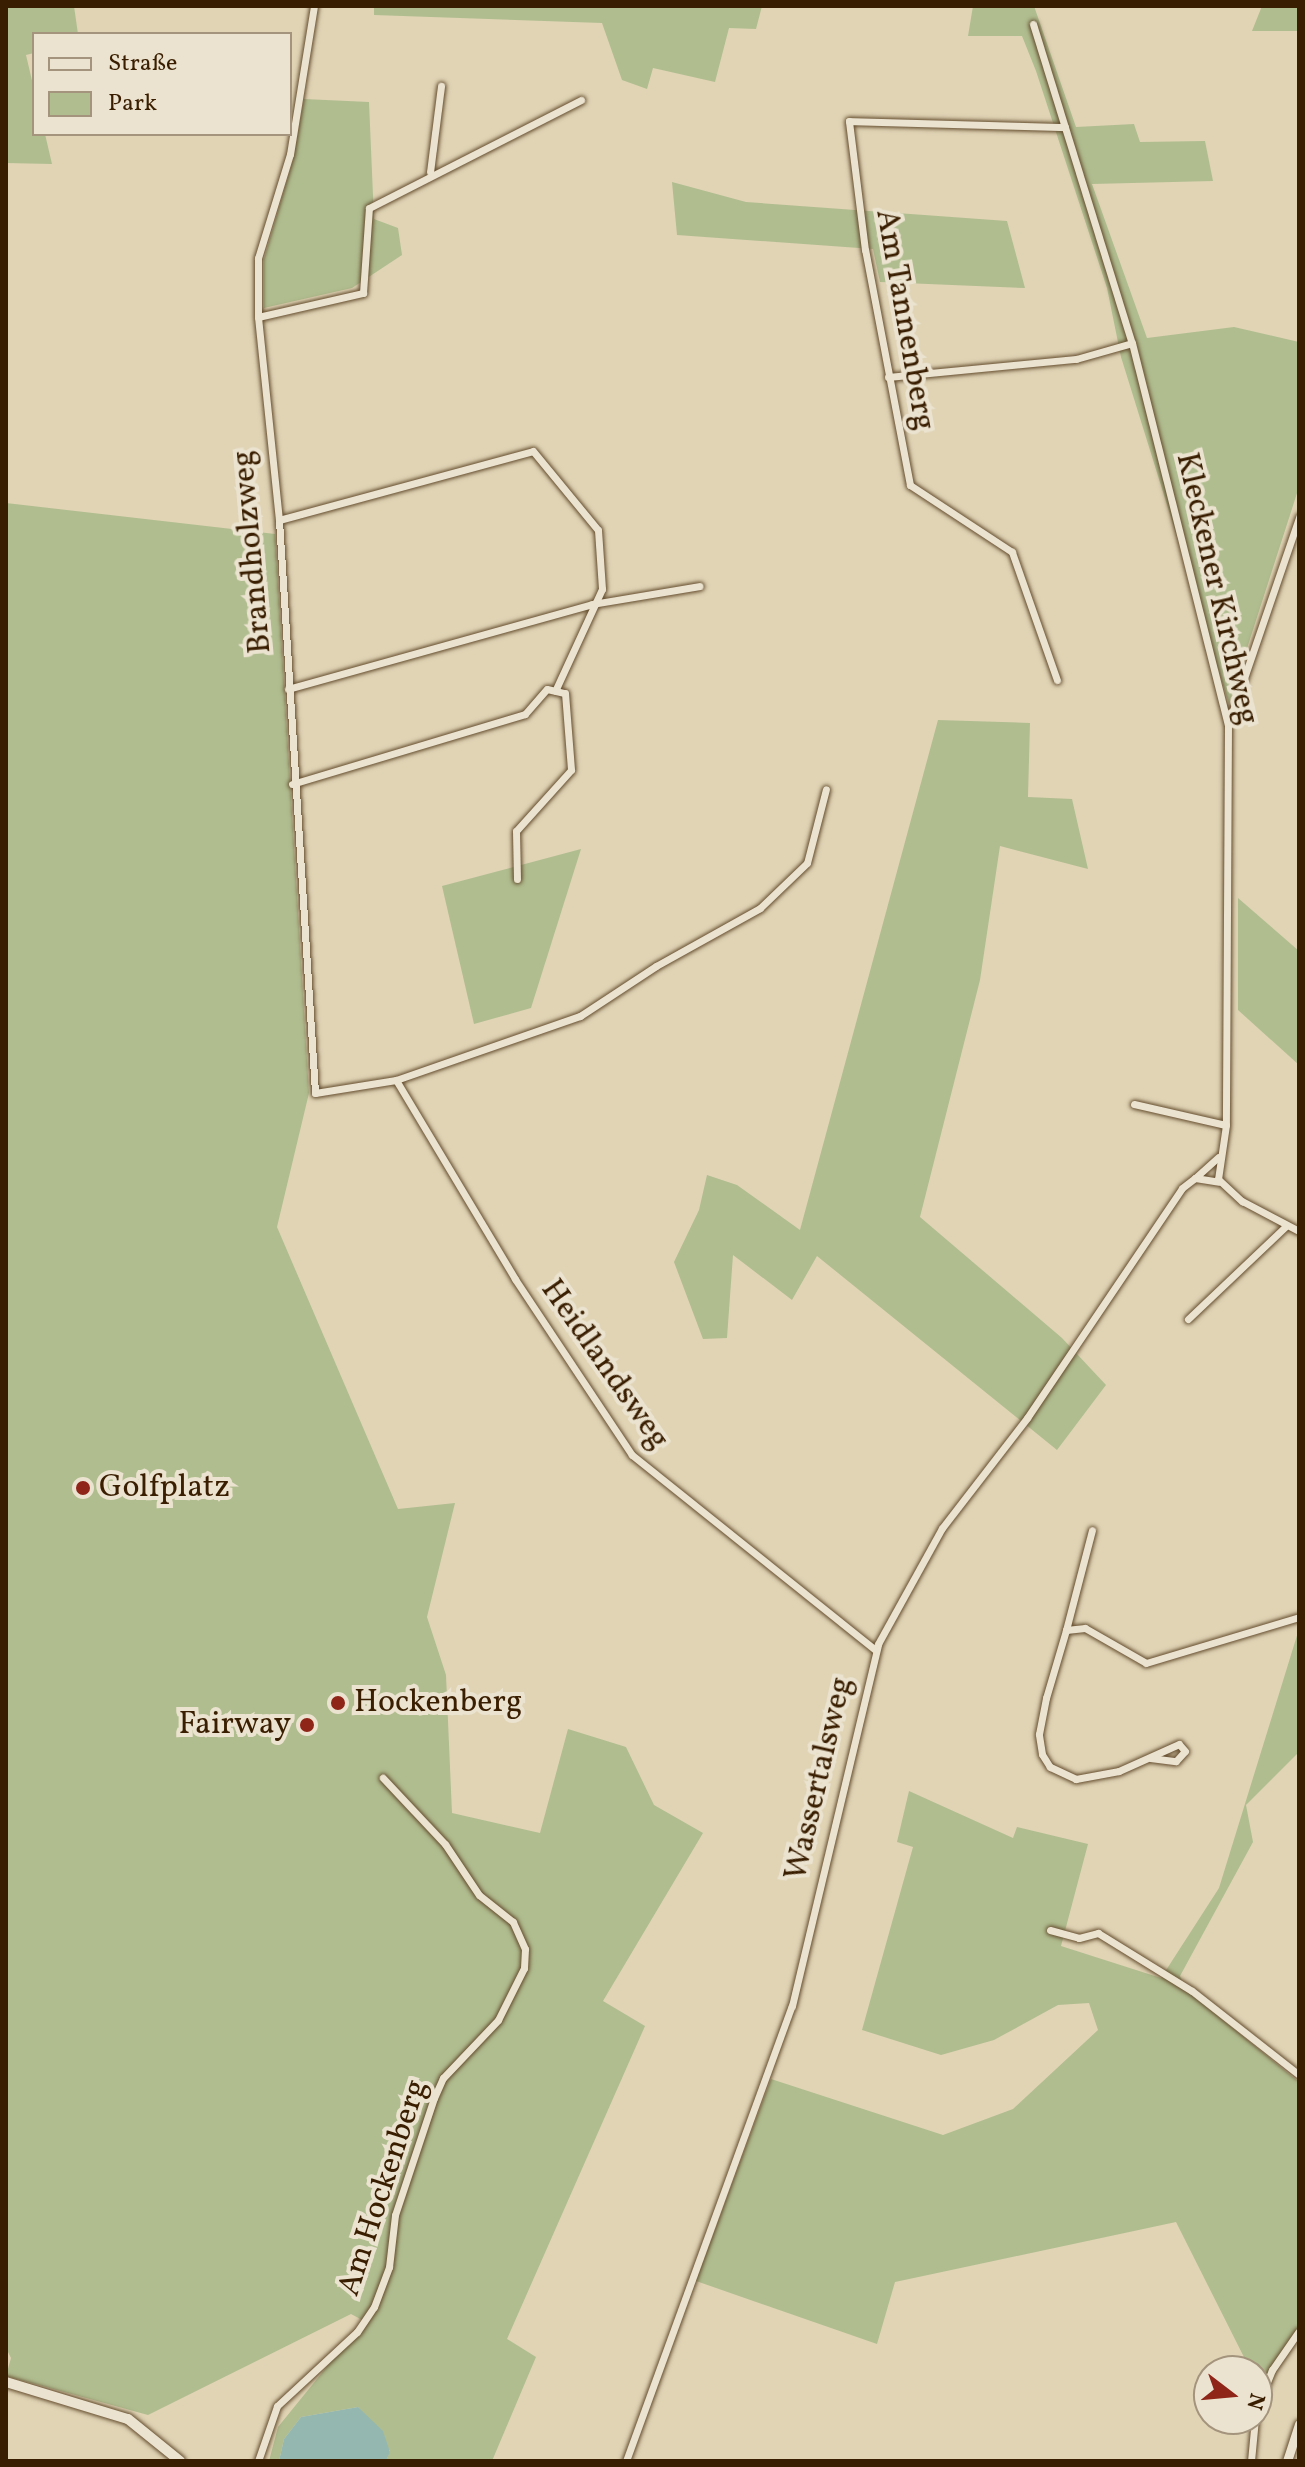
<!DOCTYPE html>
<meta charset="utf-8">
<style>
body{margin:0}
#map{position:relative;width:1305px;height:2467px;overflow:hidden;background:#e0d4b5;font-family:Vollkorn,serif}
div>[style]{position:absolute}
.green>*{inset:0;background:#b0bd8f}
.water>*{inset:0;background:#94b8af}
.roads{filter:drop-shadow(0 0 2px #644c2e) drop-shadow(0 0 2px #644c2e)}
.minor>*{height:7px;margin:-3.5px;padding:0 3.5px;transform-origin:3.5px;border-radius:3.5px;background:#ebe3cf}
.tertiary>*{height:9px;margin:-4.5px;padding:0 4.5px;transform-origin:4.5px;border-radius:4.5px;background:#ebe3cf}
.secondary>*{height:10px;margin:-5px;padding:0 5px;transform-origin:5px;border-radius:5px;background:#ebe3cf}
.dots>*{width:22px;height:22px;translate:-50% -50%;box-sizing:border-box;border:4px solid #ebe3cf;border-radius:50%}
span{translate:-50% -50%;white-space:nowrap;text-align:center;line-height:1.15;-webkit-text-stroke:8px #ebe3cf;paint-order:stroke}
.street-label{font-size:32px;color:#3a1e01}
.poi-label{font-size:32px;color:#3a1e01}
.left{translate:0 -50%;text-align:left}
.right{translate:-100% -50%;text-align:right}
.frame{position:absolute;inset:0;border:8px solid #3a1e01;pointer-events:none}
.legend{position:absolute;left:32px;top:32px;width:260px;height:104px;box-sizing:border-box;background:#ebe3cf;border:2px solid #a4947d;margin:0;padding:10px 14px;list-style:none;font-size:24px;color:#3a1e01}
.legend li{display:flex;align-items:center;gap:16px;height:40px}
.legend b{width:40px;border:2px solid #a4947d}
.north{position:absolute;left:1193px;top:2355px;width:80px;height:80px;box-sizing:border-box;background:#ebe3cf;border:2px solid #a4947d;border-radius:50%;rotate:106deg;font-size:22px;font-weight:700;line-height:32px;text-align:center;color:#3a1e01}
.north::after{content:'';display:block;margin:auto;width:28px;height:36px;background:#8f2418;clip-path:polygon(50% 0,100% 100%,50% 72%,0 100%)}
</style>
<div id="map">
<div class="green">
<i style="clip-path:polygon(6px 6px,74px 6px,78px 34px,34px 34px,34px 53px,26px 55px,34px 89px,34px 134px,45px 134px,52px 164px,6px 163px)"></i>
<i style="clip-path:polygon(374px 6px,762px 6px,756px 29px,729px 28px,715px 82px,653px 68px,647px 89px,622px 80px,602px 23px,374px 15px)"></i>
<i style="clip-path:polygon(973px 6px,1034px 6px,1076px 127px,1134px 124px,1140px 142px,1205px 141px,1213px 181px,1092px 184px,1147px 338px,1234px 327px,1299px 342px,1299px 487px,1229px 704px,1121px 357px,1107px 288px,1036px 71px,1022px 36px,968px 36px)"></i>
<i style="clip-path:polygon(1262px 6px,1299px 6px,1299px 31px,1252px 31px)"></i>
<i style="clip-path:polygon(304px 99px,369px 102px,374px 219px,398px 228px,402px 255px,352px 288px,264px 308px,264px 259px,293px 160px)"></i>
<i style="clip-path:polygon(672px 182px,746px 202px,1007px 221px,1025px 288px,880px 282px,873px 249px,677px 235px)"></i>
<i style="clip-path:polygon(6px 503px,275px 534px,309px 1093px,277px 1227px,398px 1509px,455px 1503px,427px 1617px,446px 1675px,452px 1813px,540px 1833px,568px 1729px,626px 1747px,654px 1805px,703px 1833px,603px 2001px,645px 2026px,507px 2339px,536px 2357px,492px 2461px,386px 2461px,390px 2451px,358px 2407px,301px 2417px,284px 2439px,279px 2461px,269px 2461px,278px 2427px,364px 2321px,351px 2314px,148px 2415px,6px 2376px,11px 2358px,6px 2348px)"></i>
<i style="clip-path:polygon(938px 720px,1030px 723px,1028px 797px,1072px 799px,1088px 869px,1000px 846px,980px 980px,920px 1217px,1062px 1338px,1106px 1385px,1057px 1450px,817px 1256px,792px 1300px,733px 1255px,727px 1338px,703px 1339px,674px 1262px,699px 1210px,707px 1175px,737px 1185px,800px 1230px)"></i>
<i style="clip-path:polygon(581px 849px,531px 1008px,474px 1024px,442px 886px)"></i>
<i style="clip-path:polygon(1238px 898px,1299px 951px,1299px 1065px,1238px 1010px)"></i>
<i style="clip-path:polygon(1299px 1629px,1299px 1752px,1246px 1805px,1253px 1842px,1180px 1976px,1186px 1990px,1299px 2082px,1299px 2328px,1265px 2378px,1251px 2371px,1176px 2222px,895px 2282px,877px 2344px,696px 2281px,771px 2079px,943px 2135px,1013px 2109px,1098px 2030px,1089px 2003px,1058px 2005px,994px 2040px,941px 2055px,862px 2030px,913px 1847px,897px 1842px,909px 1791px,1013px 1838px,1017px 1827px,1088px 1844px,1061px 1946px,1161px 1978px,1219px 1888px)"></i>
</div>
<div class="water">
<i style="clip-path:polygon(358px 2407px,383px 2431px,390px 2452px,386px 2461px,279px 2461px,284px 2439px,301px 2417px)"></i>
</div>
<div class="roads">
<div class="minor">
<i style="left:314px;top:6px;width:150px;rotate:99.2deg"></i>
<i style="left:290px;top:154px;width:109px;rotate:107.1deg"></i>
<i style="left:258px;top:258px;width:59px;rotate:90deg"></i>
<i style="left:258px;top:317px;width:204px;rotate:84.1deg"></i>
<i style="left:279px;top:520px;width:574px;rotate:86.4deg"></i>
<i style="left:315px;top:1093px;width:82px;rotate:-9.1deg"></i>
<i style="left:396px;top:1080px;width:195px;rotate:-19.2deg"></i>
<i style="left:580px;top:1016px;width:91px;rotate:-33.3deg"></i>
<i style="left:656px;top:966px;width:119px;rotate:-29.1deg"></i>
<i style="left:760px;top:908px;width:65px;rotate:-43.8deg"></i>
<i style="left:807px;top:863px;width:76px;rotate:-75.6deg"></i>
<i style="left:1033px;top:24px;width:334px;rotate:72.8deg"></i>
<i style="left:1132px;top:343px;width:393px;rotate:75.9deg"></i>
<i style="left:1228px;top:724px;width:401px;rotate:90.3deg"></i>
<i style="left:1226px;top:1125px;width:55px;rotate:98.4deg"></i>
<i style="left:1218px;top:1179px;width:33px;rotate:43deg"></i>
<i style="left:1242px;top:1201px;width:64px;rotate:27.8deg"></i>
<i style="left:430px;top:172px;width:87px;rotate:-82.7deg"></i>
<i style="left:258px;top:317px;width:108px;rotate:-12.9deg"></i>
<i style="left:363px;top:293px;width:85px;rotate:-86deg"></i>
<i style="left:369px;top:208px;width:238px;rotate:-27deg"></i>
<i style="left:888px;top:377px;width:189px;rotate:-5.5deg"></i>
<i style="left:1076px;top:359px;width:58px;rotate:-15.9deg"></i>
<i style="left:279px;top:520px;width:263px;rotate:-15.2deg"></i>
<i style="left:533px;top:451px;width:102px;rotate:50.6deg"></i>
<i style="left:598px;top:530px;width:59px;rotate:86.1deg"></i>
<i style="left:602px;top:589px;width:112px;rotate:114.7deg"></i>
<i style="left:1057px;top:680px;width:136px;rotate:-109.4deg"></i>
<i style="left:1012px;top:552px;width:122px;rotate:-146.7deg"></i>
<i style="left:910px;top:485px;width:239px;rotate:-100.8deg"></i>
<i style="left:865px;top:250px;width:130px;rotate:-97.1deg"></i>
<i style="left:849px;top:121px;width:216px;rotate:1.6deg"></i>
<i style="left:288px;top:689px;width:316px;rotate:-15.6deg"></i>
<i style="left:592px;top:604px;width:109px;rotate:-9.5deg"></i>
<i style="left:1229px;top:722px;width:217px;rotate:-71.1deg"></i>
<i style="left:292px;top:784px;width:243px;rotate:-16.7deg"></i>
<i style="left:525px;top:714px;width:33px;rotate:-49deg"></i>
<i style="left:547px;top:689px;width:18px;rotate:13deg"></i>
<i style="left:565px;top:693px;width:77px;rotate:85.5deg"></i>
<i style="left:571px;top:770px;width:82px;rotate:132deg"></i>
<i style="left:516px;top:831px;width:48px;rotate:88.8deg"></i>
<i style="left:396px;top:1080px;width:232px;rotate:59.1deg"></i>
<i style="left:515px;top:1279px;width:211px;rotate:56.4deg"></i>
<i style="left:632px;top:1455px;width:312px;rotate:38.7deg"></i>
<i style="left:1134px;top:1104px;width:94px;rotate:12.9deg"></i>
<i style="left:1195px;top:1178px;width:31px;rotate:-42deg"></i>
<i style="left:1188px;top:1319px;width:134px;rotate:-43.5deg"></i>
<i style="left:1066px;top:1630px;width:103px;rotate:-75.4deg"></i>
<i style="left:1150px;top:1758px;width:26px;rotate:7deg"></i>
<i style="left:1176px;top:1761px;width:13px;rotate:-48deg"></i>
<i style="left:1185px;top:1751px;width:9px;rotate:-131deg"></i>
<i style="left:1179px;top:1744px;width:66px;rotate:155.8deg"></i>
<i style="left:1119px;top:1771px;width:44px;rotate:169.5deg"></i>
<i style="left:1076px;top:1779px;width:29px;rotate:-155deg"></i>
<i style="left:1050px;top:1767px;width:15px;rotate:-122deg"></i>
<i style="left:1042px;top:1754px;width:20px;rotate:-99deg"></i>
<i style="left:1039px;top:1734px;width:37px;rotate:-79deg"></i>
<i style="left:1046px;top:1698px;width:71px;rotate:-73.6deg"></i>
<i style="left:1066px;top:1630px;width:19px;rotate:-6deg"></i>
<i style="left:1085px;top:1628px;width:70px;rotate:29.8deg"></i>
<i style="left:1146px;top:1663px;width:160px;rotate:-16.7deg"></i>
<i style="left:1050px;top:1930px;width:30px;rotate:15deg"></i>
<i style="left:1079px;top:1938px;width:20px;rotate:-15deg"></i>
<i style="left:1098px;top:1933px;width:110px;rotate:31.7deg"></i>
<i style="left:1192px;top:1991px;width:136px;rotate:38.1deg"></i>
<i style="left:1257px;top:2407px;width:40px;rotate:-68deg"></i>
<i style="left:1272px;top:2370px;width:47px;rotate:-55.3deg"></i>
<i style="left:258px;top:2461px;width:58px;rotate:-70.9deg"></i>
<i style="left:277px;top:2406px;width:109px;rotate:-42.8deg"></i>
<i style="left:357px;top:2332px;width:30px;rotate:-56deg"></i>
<i style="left:374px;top:2307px;width:43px;rotate:-69.4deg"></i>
<i style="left:389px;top:2267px;width:52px;rotate:-83.4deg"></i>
<i style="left:395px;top:2215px;width:123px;rotate:-71.6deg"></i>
<i style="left:434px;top:2098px;width:22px;rotate:-66deg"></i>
<i style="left:443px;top:2078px;width:80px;rotate:-46.5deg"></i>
<i style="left:498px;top:2020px;width:58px;rotate:-63.4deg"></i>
<i style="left:524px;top:1968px;width:19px;rotate:-87deg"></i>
<i style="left:525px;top:1949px;width:30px;rotate:-114deg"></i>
<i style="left:513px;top:1922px;width:43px;rotate:-141.5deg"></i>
<i style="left:479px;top:1895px;width:61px;rotate:-123.7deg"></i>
<i style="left:445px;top:1844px;width:91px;rotate:-133.2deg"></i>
<i style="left:626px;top:2461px;width:484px;rotate:-70deg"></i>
<i style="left:792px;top:2006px;width:372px;rotate:-76.6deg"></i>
<i style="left:878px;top:1644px;width:132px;rotate:-61.1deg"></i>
<i style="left:942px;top:1528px;width:139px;rotate:-52.3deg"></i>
<i style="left:1027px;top:1418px;width:277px;rotate:-56deg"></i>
<i style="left:1182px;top:1188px;width:16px;rotate:-38deg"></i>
<i style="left:1195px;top:1178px;width:24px;rotate:9deg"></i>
<i style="left:1251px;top:2461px;width:42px;rotate:-84.6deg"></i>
</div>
<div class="tertiary">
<i style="left:1287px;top:2461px;width:39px;rotate:-72deg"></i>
</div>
<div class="secondary">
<i style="left:6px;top:2382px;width:127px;rotate:16.9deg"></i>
<i style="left:128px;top:2419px;width:67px;rotate:38.9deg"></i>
</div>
</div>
<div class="dots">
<i style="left:83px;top:1488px;background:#8f2418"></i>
<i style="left:338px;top:1703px;background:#8f2418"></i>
<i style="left:307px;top:1725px;background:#8f2418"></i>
</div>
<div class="street-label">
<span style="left:904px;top:320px;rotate:80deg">Am Tannenberg</span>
<span style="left:253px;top:552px;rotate:-95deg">Brandholzweg</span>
<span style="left:1216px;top:589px;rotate:77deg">Kleckener Kirchweg</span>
<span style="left:604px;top:1365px;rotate:55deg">Heidlandsweg</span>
<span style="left:820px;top:1779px;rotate:-77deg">Wassertalsweg</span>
<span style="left:384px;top:2188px;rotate:-72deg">Am Hockenberg</span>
</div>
<div class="poi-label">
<span class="left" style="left:99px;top:1488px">Golfplatz</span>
<span class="left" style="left:354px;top:1703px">Hockenberg</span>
<span class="right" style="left:291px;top:1725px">Fairway</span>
</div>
<div class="frame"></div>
<ul class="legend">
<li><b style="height:10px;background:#ebe3cf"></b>Straße</li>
<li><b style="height:22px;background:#b0bd8f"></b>Park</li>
</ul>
<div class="north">N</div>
</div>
